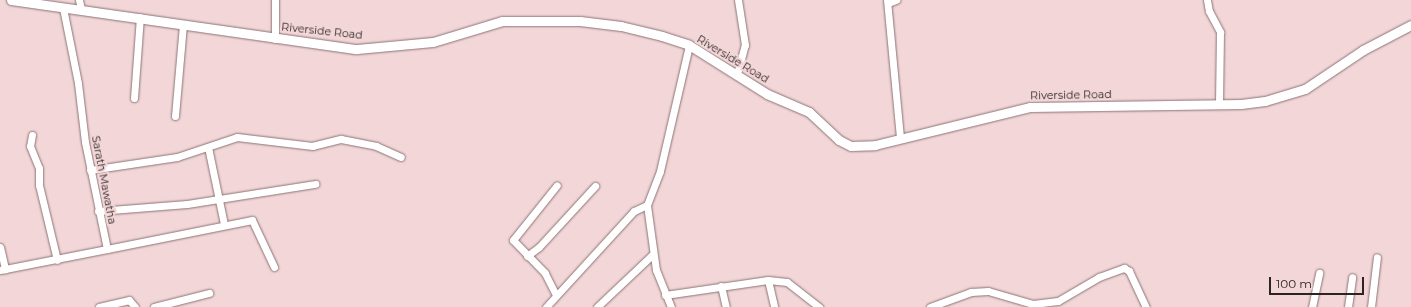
<!DOCTYPE html>
<style>
body{margin:0}
#map{position:relative;width:1411px;height:307px;overflow:hidden;background:#f3d7d8;font-family:Montserrat,sans-serif}
div>[style]{position:absolute}
.roads{filter:drop-shadow(0 0 1px #8c7375) drop-shadow(0 0 1px #8c7375)}
.minor>*{height:7px;margin:-3.5px;padding:0 3.5px;transform-origin:3.5px;border-radius:3.5px;background:#fff}
.tertiary>*{height:9px;margin:-4.5px;padding:0 4.5px;transform-origin:4.5px;border-radius:4.5px;background:#fff}
span{translate:-50% -50%;white-space:nowrap;text-align:center;line-height:1.15;-webkit-text-stroke:4px #f3d7d8;paint-order:stroke}
.street-label{font-size:11px;color:#2d2324}
.scale{position:absolute;left:1269px;top:277px;width:95px;height:18px;box-sizing:border-box;border:2px solid #2d2324;border-top:0;padding-left:5px;font-size:12px;line-height:14px;white-space:nowrap;color:#2d2324;-webkit-text-stroke:3px #f3d7d8;paint-order:stroke}
</style>
<div id="map">
<div class="roads">
<div class="minor">
<i style="left:79px;top:0;width:9px;rotate:77deg"></i>
<i style="left:887px;top:0;width:139px;rotate:84.6deg"></i>
<i style="left:1207px;top:0;width:11px;rotate:80deg"></i>
<i style="left:1209px;top:11px;width:24px;rotate:62deg"></i>
<i style="left:1220px;top:32px;width:73px;rotate:90.8deg"></i>
<i style="left:888px;top:3px;width:9px;rotate:-21deg"></i>
<i style="left:275px;top:39px;width:39px;rotate:-90deg"></i>
<i style="left:737px;top:74px;width:30px;rotate:-75deg"></i>
<i style="left:745px;top:45px;width:46px;rotate:-98.8deg"></i>
<i style="left:134px;top:98px;width:81px;rotate:-85.8deg"></i>
<i style="left:175px;top:116px;width:92px;rotate:-85deg"></i>
<i style="left:32px;top:135px;width:11px;rotate:100deg"></i>
<i style="left:30px;top:146px;width:24px;rotate:68deg"></i>
<i style="left:39px;top:168px;width:17px;rotate:90deg"></i>
<i style="left:39px;top:185px;width:77px;rotate:76.5deg"></i>
<i style="left:208px;top:147px;width:79px;rotate:78.3deg"></i>
<i style="left:90px;top:170px;width:88px;rotate:-8.5deg"></i>
<i style="left:177px;top:157px;width:63px;rotate:-18.4deg"></i>
<i style="left:237px;top:137px;width:76px;rotate:6.8deg"></i>
<i style="left:312px;top:146px;width:30px;rotate:-14deg"></i>
<i style="left:341px;top:139px;width:36px;rotate:11deg"></i>
<i style="left:376px;top:146px;width:27px;rotate:24deg"></i>
<i style="left:98px;top:211px;width:89px;rotate:-4.5deg"></i>
<i style="left:187px;top:204px;width:130px;rotate:-8.9deg"></i>
<i style="left:0;top:247px;width:23px;rotate:77deg"></i>
<i style="left:107px;top:249px;width:148px;rotate:-11.3deg"></i>
<i style="left:252px;top:220px;width:52px;rotate:64.9deg"></i>
<i style="left:527px;top:256px;width:15px;rotate:-37deg"></i>
<i style="left:539px;top:247px;width:83px;rotate:-47.4deg"></i>
<i style="left:0;top:270px;width:109px;rotate:-11.1deg"></i>
<i style="left:107px;top:249px;width:109px;rotate:-101.6deg"></i>
<i style="left:85px;top:142px;width:59px;rotate:-96.8deg"></i>
<i style="left:78px;top:83px;width:76px;rotate:-101.3deg"></i>
<i style="left:768px;top:280px;width:28px;rotate:77deg"></i>
<i style="left:721px;top:286px;width:22px;rotate:77deg"></i>
<i style="left:556px;top:295px;width:25px;rotate:-117deg"></i>
<i style="left:545px;top:273px;width:46px;rotate:-134.1deg"></i>
<i style="left:513px;top:240px;width:70px;rotate:-51.3deg"></i>
<i style="left:665px;top:295px;width:104px;rotate:-8.3deg"></i>
<i style="left:768px;top:280px;width:19px;rotate:6deg"></i>
<i style="left:787px;top:282px;width:41px;rotate:38deg"></i>
<i style="left:99px;top:307px;width:31px;rotate:-13deg"></i>
<i style="left:129px;top:300px;width:9px;rotate:49deg"></i>
<i style="left:154px;top:307px;width:57px;rotate:-14.3deg"></i>
<i style="left:546px;top:307px;width:130px;rotate:-47.5deg"></i>
<i style="left:634px;top:211px;width:14px;rotate:-25deg"></i>
<i style="left:597px;top:307px;width:77px;rotate:-43.4deg"></i>
<i style="left:671px;top:307px;width:40px;rotate:-112deg"></i>
<i style="left:656px;top:270px;width:66px;rotate:-97.9deg"></i>
<i style="left:647px;top:205px;width:36px;rotate:-69deg"></i>
<i style="left:660px;top:171px;width:129px;rotate:-77deg"></i>
<i style="left:930px;top:307px;width:44px;rotate:-20.1deg"></i>
<i style="left:971px;top:292px;width:17px;rotate:-3deg"></i>
<i style="left:988px;top:291px;width:47px;rotate:16.1deg"></i>
<i style="left:1033px;top:304px;width:25px;rotate:-7deg"></i>
<i style="left:1058px;top:301px;width:48px;rotate:-30.3deg"></i>
<i style="left:1099px;top:277px;width:27px;rotate:-20deg"></i>
<i style="left:1124px;top:268px;width:6px;rotate:31deg"></i>
<i style="left:1129px;top:271px;width:40px;rotate:65deg"></i>
<i style="left:1312px;top:307px;width:35px;rotate:-78deg"></i>
<i style="left:1348px;top:307px;width:30px;rotate:-82deg"></i>
<i style="left:1371px;top:307px;width:50px;rotate:-83.2deg"></i>
</div>
<div class="tertiary">
<i style="left:11px;top:0;width:349px;rotate:8.1deg"></i>
<i style="left:357px;top:49px;width:76px;rotate:-5.3deg"></i>
<i style="left:433px;top:42px;width:72px;rotate:-16.9deg"></i>
<i style="left:502px;top:21px;width:78px"></i>
<i style="left:580px;top:21px;width:41px;rotate:7deg"></i>
<i style="left:621px;top:26px;width:42px;rotate:13.7deg"></i>
<i style="left:662px;top:36px;width:28px;rotate:18deg"></i>
<i style="left:689px;top:45px;width:92px;rotate:32.1deg"></i>
<i style="left:767px;top:94px;width:46px;rotate:23.2deg"></i>
<i style="left:809px;top:112px;width:41px;rotate:43deg"></i>
<i style="left:839px;top:140px;width:13px;rotate:27deg"></i>
<i style="left:851px;top:146px;width:24px;rotate:-2deg"></i>
<i style="left:875px;top:145px;width:160px;rotate:-13.8deg"></i>
<i style="left:1030px;top:107px;width:211px;rotate:-0.8deg"></i>
<i style="left:1241px;top:104px;width:24px;rotate:-7deg"></i>
<i style="left:1265px;top:101px;width:42px;rotate:-16.7deg"></i>
<i style="left:1305px;top:89px;width:70px;rotate:-33.9deg"></i>
<i style="left:1363px;top:50px;width:54px;rotate:-27.5deg"></i>
</div>
</div>
<div class="street-label">
<span style="left:322px;top:31px;rotate:6deg">Riverside Road</span>
<span style="left:733px;top:59px;rotate:31deg">Riverside Road</span>
<span style="left:1071px;top:95px;rotate:-1deg">Riverside Road</span>
<span style="left:104px;top:180px;rotate:79deg">Sarath Mawatha</span>
</div>
<div class="scale">100 m</div>
</div>
